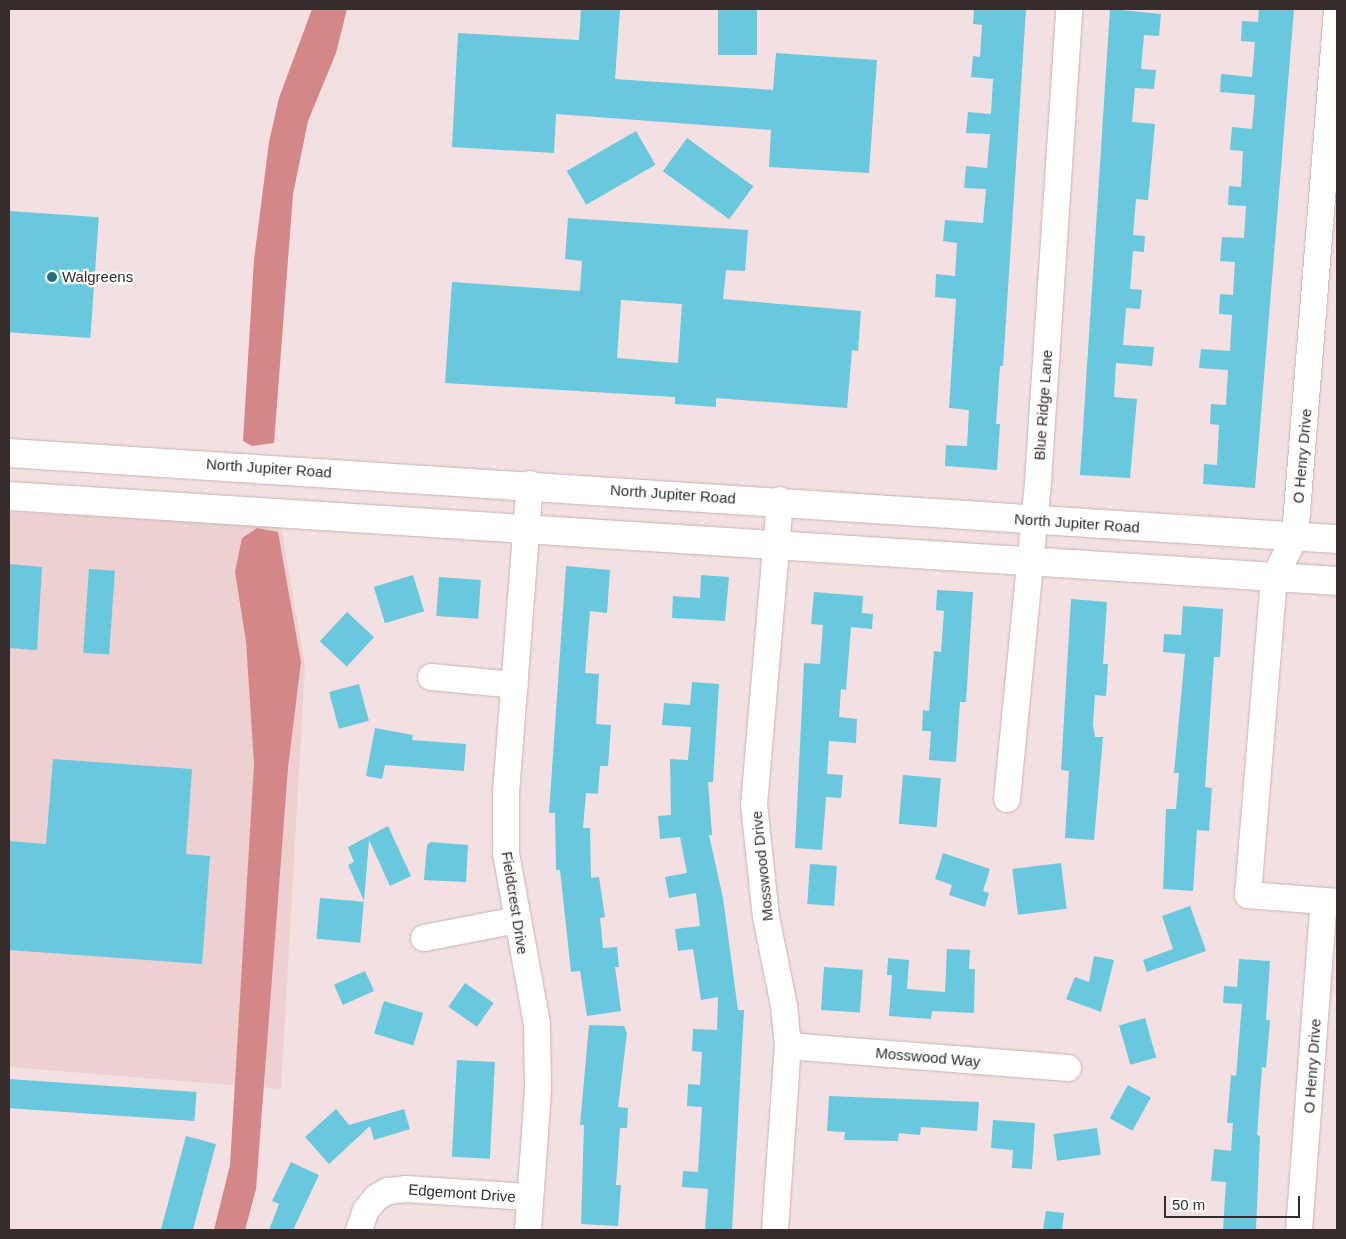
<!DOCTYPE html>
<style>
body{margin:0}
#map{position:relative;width:1346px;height:1239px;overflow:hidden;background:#f4e0e0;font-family:Arial,sans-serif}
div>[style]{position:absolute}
.built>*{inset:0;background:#ecd1d0}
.water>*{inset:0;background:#d48786}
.building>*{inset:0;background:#68c8dd;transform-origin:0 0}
.roads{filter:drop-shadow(0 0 1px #c5b3b2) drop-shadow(0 0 1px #c5b3b2)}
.minor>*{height:26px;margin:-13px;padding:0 13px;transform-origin:13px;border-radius:13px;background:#fff}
.major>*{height:28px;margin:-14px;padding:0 14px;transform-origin:14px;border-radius:14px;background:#fff}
.dots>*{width:14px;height:14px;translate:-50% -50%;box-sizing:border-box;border:2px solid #fff;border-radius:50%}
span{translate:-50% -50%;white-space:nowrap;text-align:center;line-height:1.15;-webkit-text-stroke:4.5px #fff;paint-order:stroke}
.poi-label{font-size:15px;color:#342d2c}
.left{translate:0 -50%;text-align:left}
.street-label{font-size:15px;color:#342d2c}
.frame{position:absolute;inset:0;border:10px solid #342d2c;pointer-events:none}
.scale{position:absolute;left:1164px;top:1196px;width:136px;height:22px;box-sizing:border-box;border:2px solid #342d2c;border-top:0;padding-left:6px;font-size:15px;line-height:18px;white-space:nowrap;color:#342d2c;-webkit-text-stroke:4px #fff;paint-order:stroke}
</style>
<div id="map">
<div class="built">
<i style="clip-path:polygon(9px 512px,281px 526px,305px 666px,281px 1089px,9px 1067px)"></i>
</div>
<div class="water">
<i style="clip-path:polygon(312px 9px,347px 9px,336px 53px,308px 121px,293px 194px,274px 443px,252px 446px,243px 441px,254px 260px,269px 142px,279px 98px)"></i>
<i style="clip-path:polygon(257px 528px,278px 532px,301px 662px,288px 768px,256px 1189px,245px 1230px,214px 1230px,230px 1165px,254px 764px,246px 641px,235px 572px,242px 538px)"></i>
</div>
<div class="building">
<i style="clip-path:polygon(581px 9px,620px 9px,615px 79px,773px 90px,776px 53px,877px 60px,869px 173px,769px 167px,771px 130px,556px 114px,554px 153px,452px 147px,458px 33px,579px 40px)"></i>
<i style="left:718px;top:9px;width:39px;height:46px"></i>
<i style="clip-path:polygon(974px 9px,1026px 9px,1003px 366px,1000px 366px,996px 424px,1000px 424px,997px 470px,945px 466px,946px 445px,967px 446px,969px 410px,949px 408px,956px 299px,935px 297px,936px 274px,955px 276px,957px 243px,943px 241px,945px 220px,983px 223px,986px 189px,964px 188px,966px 166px,987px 168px,990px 134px,966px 133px,968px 112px,991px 114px,993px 79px,971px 77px,973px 56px,980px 57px,982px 25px,973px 24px)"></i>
<i style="clip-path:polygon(1110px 9px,1161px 14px,1159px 36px,1144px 35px,1141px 69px,1156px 70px,1154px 89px,1135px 88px,1132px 122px,1155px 124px,1148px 200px,1136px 199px,1133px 235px,1145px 236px,1144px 252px,1133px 251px,1130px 289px,1142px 290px,1140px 309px,1126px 308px,1123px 345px,1154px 347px,1152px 366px,1116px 363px,1114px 397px,1137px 399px,1130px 478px,1080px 475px)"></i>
<i style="clip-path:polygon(1259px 9px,1294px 9px,1255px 488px,1203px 484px,1204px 464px,1217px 465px,1219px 425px,1210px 424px,1211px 404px,1226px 405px,1228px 370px,1199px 368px,1201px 349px,1230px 351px,1232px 315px,1219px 314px,1220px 294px,1233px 295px,1235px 262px,1220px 261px,1222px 237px,1244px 238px,1246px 206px,1228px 205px,1229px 186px,1241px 187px,1243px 151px,1230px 150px,1232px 127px,1252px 129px,1255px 95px,1220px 92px,1221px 74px,1252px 77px,1255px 42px,1241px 41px,1242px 21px,1258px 22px)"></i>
<i style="left:636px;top:131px;width:39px;height:80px;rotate:60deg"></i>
<i style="left:687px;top:138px;width:82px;height:41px;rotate:36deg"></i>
<i style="left:10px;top:211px;width:89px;height:121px;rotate:4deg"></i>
<i style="clip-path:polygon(evenodd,568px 218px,748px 230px,745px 271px,726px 270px,723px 299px,861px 311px,858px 351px,852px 350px,847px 408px,716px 398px,716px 407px,675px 404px,675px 397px,445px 383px,452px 282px,580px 291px,582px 261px,565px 259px,568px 218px,621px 300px,682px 304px,678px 363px,617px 358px,621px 300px)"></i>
<i style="clip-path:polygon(9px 564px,42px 567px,37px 650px,9px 648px)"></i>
<i style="clip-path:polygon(566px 566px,610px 570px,607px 613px,590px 611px,585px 673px,599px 674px,596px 724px,611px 725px,608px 766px,600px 766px,598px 794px,586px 793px,583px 828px,590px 828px,591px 878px,599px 877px,605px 917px,600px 918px,603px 948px,617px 947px,619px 967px,615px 967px,621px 1011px,587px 1016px,580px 971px,571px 972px,560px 870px,556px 870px,555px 813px,549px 813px)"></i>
<i style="left:89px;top:569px;width:26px;height:84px;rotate:4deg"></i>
<i style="left:413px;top:575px;width:38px;height:41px;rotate:73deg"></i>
<i style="clip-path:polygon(701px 575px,729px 577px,725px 621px,672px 618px,673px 596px,700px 598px)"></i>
<i style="left:439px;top:577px;width:42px;height:39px;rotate:4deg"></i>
<i style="clip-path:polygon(937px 590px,973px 592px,966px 702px,960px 702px,956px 762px,929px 760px,931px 731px,922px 731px,923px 710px,929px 711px,934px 651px,941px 652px,944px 611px,936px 610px)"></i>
<i style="clip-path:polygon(814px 592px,863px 596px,862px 613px,873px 614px,872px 629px,851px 627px,846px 690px,841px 689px,839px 717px,857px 719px,856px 743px,829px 741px,827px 774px,843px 775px,841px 798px,826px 797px,822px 850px,795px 848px,804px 663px,820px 664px,823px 625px,811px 624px)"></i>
<i style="clip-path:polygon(1071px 599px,1107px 602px,1103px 664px,1108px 664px,1106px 696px,1095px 695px,1093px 724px,1095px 737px,1103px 737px,1094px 840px,1065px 838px,1069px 771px,1061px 770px)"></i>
<i style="clip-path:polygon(1183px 606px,1223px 609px,1220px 657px,1214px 657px,1205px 787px,1212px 788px,1209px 831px,1197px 830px,1193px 891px,1163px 889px,1166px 809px,1176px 809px,1179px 773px,1174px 773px,1185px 654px,1163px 652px,1164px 634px,1181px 635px)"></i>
<i style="left:347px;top:612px;width:37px;height:40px;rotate:43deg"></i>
<i style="clip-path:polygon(692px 682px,719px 684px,713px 782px,708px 782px,712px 835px,709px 835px,723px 898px,738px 1010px,744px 1010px,732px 1230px,705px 1230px,708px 1189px,682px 1187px,683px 1171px,698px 1172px,702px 1107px,687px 1106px,688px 1084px,700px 1085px,702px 1052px,692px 1051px,693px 1029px,717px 1030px,718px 997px,701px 1000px,693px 949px,678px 951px,675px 929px,700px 926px,696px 893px,669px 898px,665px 877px,687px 873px,680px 837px,660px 839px,658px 816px,671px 815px,670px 759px,688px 760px,691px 727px,662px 725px,664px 703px,690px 705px)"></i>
<i style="left:359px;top:684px;width:38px;height:31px;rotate:75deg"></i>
<i style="clip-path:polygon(375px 728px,413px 735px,412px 740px,466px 744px,464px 771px,385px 765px,382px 779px,366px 776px)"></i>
<i style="clip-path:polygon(53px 759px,192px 769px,186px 854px,210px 856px,202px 964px,9px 950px,9px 841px,46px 844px)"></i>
<i style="left:903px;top:775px;width:38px;height:49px;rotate:5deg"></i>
<i style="clip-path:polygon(388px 826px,411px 876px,390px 886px,369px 840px,364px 901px,348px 865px,354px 862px,348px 847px)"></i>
<i style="clip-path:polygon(431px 842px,468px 845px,466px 882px,424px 880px,427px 845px)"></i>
<i style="clip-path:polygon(943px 853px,990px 869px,983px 891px,989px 893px,985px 907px,949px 895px,952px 885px,935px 879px)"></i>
<i style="left:1061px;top:863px;width:46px;height:49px;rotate:83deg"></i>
<i style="left:810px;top:864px;width:27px;height:40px;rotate:4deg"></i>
<i style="left:320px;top:898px;width:44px;height:41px;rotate:5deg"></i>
<i style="clip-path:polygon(1190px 906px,1206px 951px,1147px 972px,1143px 960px,1173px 949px,1162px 916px)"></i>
<i style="clip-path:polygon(947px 949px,970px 950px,969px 969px,975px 969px,974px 1013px,932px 1011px,931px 1019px,889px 1016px,892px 975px,887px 975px,888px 958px,909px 960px,907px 989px,945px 992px)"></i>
<i style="clip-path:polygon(1094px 956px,1114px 960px,1101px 1012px,1066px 999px,1075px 977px,1089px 982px)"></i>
<i style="clip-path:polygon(1239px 959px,1270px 961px,1266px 1020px,1270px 1020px,1266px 1068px,1262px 1067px,1257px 1135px,1260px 1136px,1256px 1230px,1223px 1230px,1226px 1182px,1211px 1181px,1214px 1149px,1231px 1151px,1233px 1123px,1227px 1123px,1231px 1075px,1236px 1076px,1242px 1004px,1223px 1003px,1224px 986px,1237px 987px)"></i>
<i style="left:824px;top:967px;width:39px;height:43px;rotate:4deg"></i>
<i style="left:365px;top:971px;width:22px;height:34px;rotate:66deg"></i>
<i style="left:465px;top:983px;width:35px;height:29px;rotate:35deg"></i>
<i style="left:384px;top:1001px;width:41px;height:34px;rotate:17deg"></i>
<i style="left:1145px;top:1018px;width:41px;height:27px;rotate:74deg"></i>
<i style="clip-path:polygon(589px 1025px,624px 1026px,627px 1033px,618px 1107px,628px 1108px,627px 1128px,620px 1128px,616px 1185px,621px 1185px,618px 1226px,581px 1224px,584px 1125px,580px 1125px)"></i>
<i style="left:457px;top:1060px;width:38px;height:97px;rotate:3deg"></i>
<i style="left:9px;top:1079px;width:188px;height:29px;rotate:4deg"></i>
<i style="left:1128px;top:1085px;width:26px;height:38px;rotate:29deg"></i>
<i style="clip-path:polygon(829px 1096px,979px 1102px,977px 1131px,921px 1127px,920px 1135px,899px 1133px,898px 1141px,844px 1140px,845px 1132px,827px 1131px)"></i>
<i style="clip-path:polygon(336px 1109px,349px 1125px,404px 1109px,410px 1129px,374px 1140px,370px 1126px,329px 1164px,305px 1137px)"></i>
<i style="clip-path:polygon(993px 1120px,1035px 1123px,1032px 1169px,1012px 1168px,1013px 1150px,991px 1148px)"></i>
<i style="left:1097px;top:1128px;width:27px;height:44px;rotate:82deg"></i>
<i style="left:186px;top:1136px;width:31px;height:98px;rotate:15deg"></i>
<i style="clip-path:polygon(291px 1162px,319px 1175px,293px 1230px,269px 1230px,279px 1204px,272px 1201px)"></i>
<i style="clip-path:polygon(1046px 1211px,1064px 1213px,1062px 1230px,1043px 1230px)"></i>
</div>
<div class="roads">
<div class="minor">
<i style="left:1337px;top:11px;width:528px;rotate:94.57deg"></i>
<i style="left:1295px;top:537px;width:46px;rotate:117.1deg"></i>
<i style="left:1274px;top:578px;width:318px;rotate:94.7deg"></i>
<i style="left:1248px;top:895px;width:89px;rotate:4.5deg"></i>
<i style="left:431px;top:677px;width:84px;rotate:5.4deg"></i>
<i style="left:1007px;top:799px;width:320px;rotate:-84.4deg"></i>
<i style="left:1038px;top:481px;width:473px;rotate:-86.2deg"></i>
<i style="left:424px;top:938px;width:95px;rotate:-11deg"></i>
<i style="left:788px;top:1046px;width:281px;rotate:4.5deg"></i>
<i style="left:359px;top:1230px;width:21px;rotate:-71deg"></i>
<i style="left:366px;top:1210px;width:17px;rotate:-50deg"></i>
<i style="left:377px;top:1197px;width:13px;rotate:-29deg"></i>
<i style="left:388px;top:1191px;width:18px;rotate:-6deg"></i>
<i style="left:406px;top:1189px;width:122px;rotate:3.8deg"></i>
<i style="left:528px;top:1230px;width:141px;rotate:-85.9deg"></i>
<i style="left:538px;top:1089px;width:65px;rotate:-90.9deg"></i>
<i style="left:537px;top:1024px;width:173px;rotate:-100.3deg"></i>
<i style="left:506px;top:854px;width:61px;rotate:-90deg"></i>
<i style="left:506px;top:793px;width:310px;rotate:-85.6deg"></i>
<i style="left:775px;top:1230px;width:184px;rotate:-86deg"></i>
<i style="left:788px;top:1046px;width:40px;rotate:-95.7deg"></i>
<i style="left:784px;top:1006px;width:91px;rotate:-101.4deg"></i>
<i style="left:766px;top:917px;width:113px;rotate:-96.1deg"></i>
<i style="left:754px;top:805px;width:306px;rotate:-85.1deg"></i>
<i style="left:1299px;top:1230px;width:330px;rotate:-85.7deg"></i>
</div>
<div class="major">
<i style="left:9px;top:453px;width:1331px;rotate:3.71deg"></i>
<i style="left:9px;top:496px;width:1331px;rotate:3.66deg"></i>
</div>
</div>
<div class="dots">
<i style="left:52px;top:277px;background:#266d7b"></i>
</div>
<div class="poi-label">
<span class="left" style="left:62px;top:277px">Walgreens</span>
</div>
<div class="street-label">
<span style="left:1043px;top:405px;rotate:-86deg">Blue Ridge Lane</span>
<span style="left:1302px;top:456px;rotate:-85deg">O Henry Drive</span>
<span style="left:269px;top:468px;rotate:4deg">North Jupiter Road</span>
<span style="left:673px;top:494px;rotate:4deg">North Jupiter Road</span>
<span style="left:1077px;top:523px;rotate:4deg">North Jupiter Road</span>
<span style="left:762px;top:866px;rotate:-96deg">Mosswood Drive</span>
<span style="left:515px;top:903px;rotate:81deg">Fieldcrest Drive</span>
<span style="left:928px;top:1057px;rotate:5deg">Mosswood Way</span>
<span style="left:1312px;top:1066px;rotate:-86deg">O Henry Drive</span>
<span style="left:462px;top:1193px;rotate:4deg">Edgemont Drive</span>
</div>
<div class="frame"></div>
<div class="scale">50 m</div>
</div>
